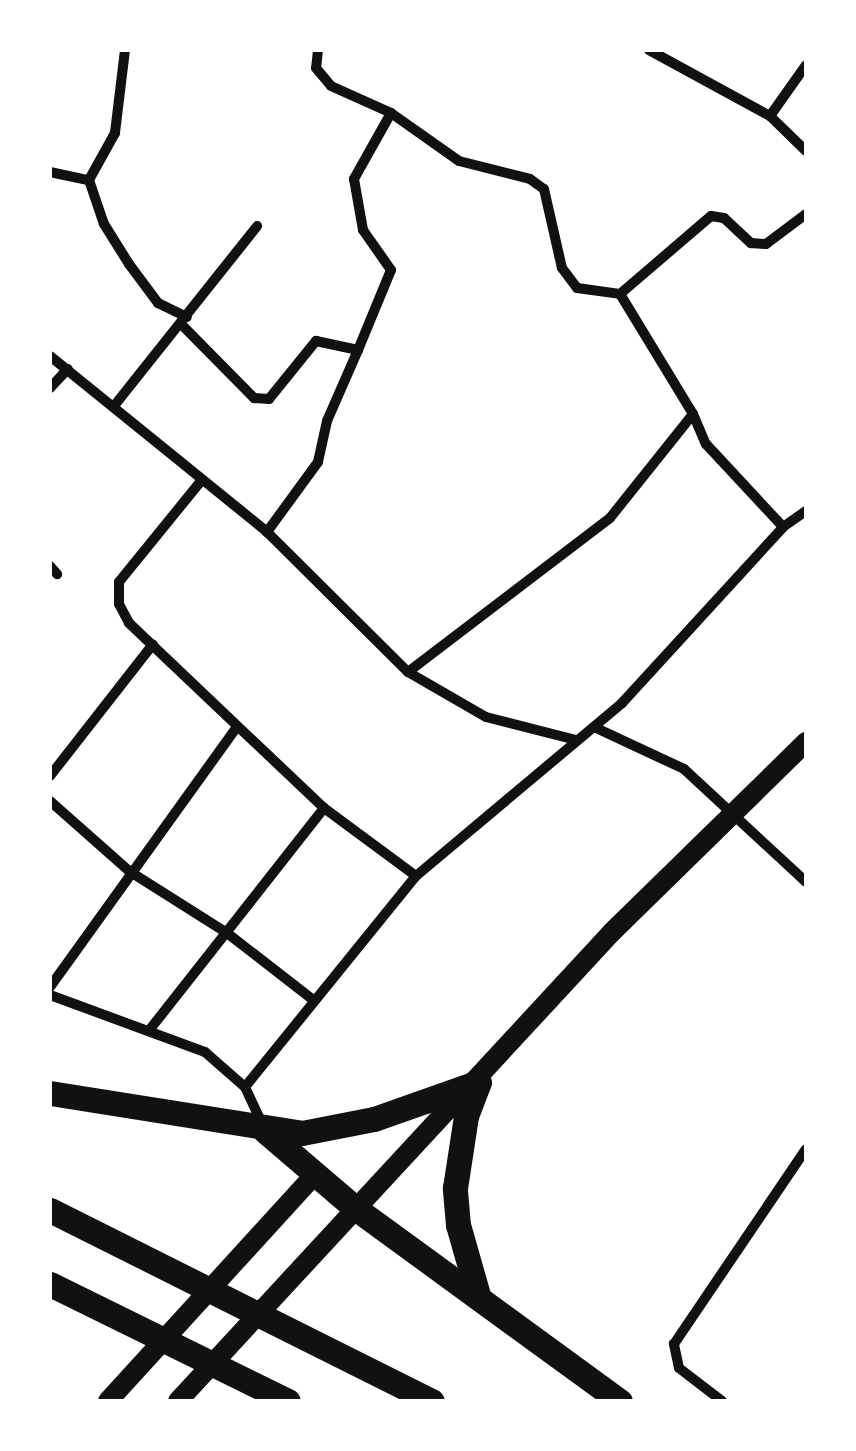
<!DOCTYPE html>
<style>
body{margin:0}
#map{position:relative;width:856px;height:1451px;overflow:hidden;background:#fff;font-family:"Alegreya Sans",sans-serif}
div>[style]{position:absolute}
.minor>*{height:10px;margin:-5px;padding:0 5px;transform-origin:5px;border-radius:5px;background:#111}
.secondary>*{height:20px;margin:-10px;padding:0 10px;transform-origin:10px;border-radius:10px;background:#111}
.primary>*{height:25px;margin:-12.5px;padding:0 12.5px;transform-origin:12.5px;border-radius:12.5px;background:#111}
span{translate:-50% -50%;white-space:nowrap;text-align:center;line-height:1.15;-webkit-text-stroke:9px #fff;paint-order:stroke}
.frame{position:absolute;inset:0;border:52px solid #fff;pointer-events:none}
</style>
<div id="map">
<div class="minor">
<i style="left:125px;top:50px;width:84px;rotate:96.9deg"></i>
<i style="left:115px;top:133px;width:54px;rotate:119deg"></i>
<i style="left:89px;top:180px;width:46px;rotate:71.2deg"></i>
<i style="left:104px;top:224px;width:47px;rotate:58deg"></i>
<i style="left:129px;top:264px;width:49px;rotate:53.4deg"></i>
<i style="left:158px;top:303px;width:32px;rotate:26deg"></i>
<i style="left:318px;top:50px;width:18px;rotate:96deg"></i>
<i style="left:316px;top:68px;width:23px;rotate:50deg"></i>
<i style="left:331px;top:86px;width:66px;rotate:24.2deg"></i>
<i style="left:391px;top:113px;width:76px;rotate:119.3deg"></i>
<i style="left:354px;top:179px;width:52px;rotate:80deg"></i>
<i style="left:363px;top:230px;width:49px;rotate:55deg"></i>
<i style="left:391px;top:270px;width:87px;rotate:112.4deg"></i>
<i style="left:649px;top:50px;width:138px;rotate:28.6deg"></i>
<i style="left:770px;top:116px;width:50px;rotate:44.2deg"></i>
<i style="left:391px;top:113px;width:83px;rotate:35.2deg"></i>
<i style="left:459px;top:161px;width:73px;rotate:14.2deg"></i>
<i style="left:530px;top:179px;width:17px;rotate:36deg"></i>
<i style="left:544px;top:189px;width:81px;rotate:77.2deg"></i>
<i style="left:562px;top:268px;width:25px;rotate:53deg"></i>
<i style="left:577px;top:288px;width:43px;rotate:7.9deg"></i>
<i style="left:770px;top:116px;width:62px;rotate:-54.8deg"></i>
<i style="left:50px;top:172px;width:40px;rotate:12deg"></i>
<i style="left:182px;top:325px;width:103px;rotate:45.4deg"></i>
<i style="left:254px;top:398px;width:15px;rotate:4deg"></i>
<i style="left:269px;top:399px;width:75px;rotate:-51deg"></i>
<i style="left:316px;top:341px;width:43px;rotate:12.1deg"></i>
<i style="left:358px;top:350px;width:77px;rotate:113.6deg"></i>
<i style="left:327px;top:421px;width:42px;rotate:102.4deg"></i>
<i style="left:318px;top:462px;width:87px;rotate:126.1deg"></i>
<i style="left:50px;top:356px;width:279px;rotate:39deg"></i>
<i style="left:267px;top:532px;width:199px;rotate:44.8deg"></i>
<i style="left:408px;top:672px;width:90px;rotate:30deg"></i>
<i style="left:486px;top:717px;width:93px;rotate:14.3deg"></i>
<i style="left:50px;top:388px;width:26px;rotate:-47deg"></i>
<i style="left:114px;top:406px;width:230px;rotate:-51.5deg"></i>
<i style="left:693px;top:414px;width:140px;rotate:-121.3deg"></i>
<i style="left:620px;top:294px;width:120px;rotate:-40.6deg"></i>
<i style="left:711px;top:216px;width:13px;rotate:9deg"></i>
<i style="left:724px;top:218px;width:37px;rotate:43deg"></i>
<i style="left:751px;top:243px;width:15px;rotate:4deg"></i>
<i style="left:766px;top:244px;width:50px;rotate:-36.9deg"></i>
<i style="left:201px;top:481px;width:130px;rotate:129.1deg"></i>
<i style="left:119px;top:582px;width:22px;rotate:90deg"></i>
<i style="left:119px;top:604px;width:21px;rotate:62deg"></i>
<i style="left:129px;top:623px;width:269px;rotate:43.5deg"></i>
<i style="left:324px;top:808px;width:114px;rotate:36.5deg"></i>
<i style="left:50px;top:566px;width:11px;rotate:49deg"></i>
<i style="left:408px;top:672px;width:254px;rotate:-37.3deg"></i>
<i style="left:610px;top:518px;width:133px;rotate:-51.4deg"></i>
<i style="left:693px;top:414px;width:33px;rotate:67deg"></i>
<i style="left:706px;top:444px;width:113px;rotate:47.1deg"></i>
<i style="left:594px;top:727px;width:99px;rotate:25deg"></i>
<i style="left:684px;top:769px;width:166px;rotate:42.8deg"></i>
<i style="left:50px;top:776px;width:167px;rotate:-52deg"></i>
<i style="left:50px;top:801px;width:106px;rotate:41.5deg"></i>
<i style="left:129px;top:871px;width:116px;rotate:32.3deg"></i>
<i style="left:227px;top:933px;width:108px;rotate:37.8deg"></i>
<i style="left:50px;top:987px;width:320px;rotate:-54.3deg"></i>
<i style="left:50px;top:995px;width:165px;rotate:20.2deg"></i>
<i style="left:205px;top:1052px;width:53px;rotate:41.2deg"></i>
<i style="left:245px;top:1087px;width:40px;rotate:65deg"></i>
<i style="left:151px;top:1028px;width:280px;rotate:-51.8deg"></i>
<i style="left:245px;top:1087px;width:272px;rotate:-51deg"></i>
<i style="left:416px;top:876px;width:269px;rotate:-40deg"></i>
<i style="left:622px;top:703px;width:239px;rotate:-47.5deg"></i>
<i style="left:783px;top:527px;width:28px;rotate:-35deg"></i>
<i style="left:722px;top:1401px;width:54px;rotate:-142.5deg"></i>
<i style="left:679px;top:1368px;width:25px;rotate:-102deg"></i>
<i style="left:674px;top:1344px;width:235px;rotate:-55.9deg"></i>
</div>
<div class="secondary">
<i style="left:108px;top:1401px;width:307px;rotate:-47.6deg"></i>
<i style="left:178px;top:1401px;width:639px;rotate:-47.22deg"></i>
<i style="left:612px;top:932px;width:272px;rotate:-44.4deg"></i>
</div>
<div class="primary">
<i style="left:50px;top:1093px;width:255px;rotate:9deg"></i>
<i style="left:302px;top:1133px;width:73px;rotate:-11deg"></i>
<i style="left:374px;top:1119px;width:111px;rotate:-19.4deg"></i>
<i style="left:265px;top:1131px;width:118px;rotate:40.5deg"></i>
<i style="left:355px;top:1208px;width:328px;rotate:36.1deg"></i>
<i style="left:50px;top:1210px;width:427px;rotate:26.6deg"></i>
<i style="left:50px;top:1284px;width:265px;rotate:26.2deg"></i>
<i style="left:478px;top:1295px;width:73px;rotate:-105.9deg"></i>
<i style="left:458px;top:1225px;width:37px;rotate:-95deg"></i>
<i style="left:455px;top:1188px;width:73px;rotate:-81.3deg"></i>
<i style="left:466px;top:1116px;width:36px;rotate:-69deg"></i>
</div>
<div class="frame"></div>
</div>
